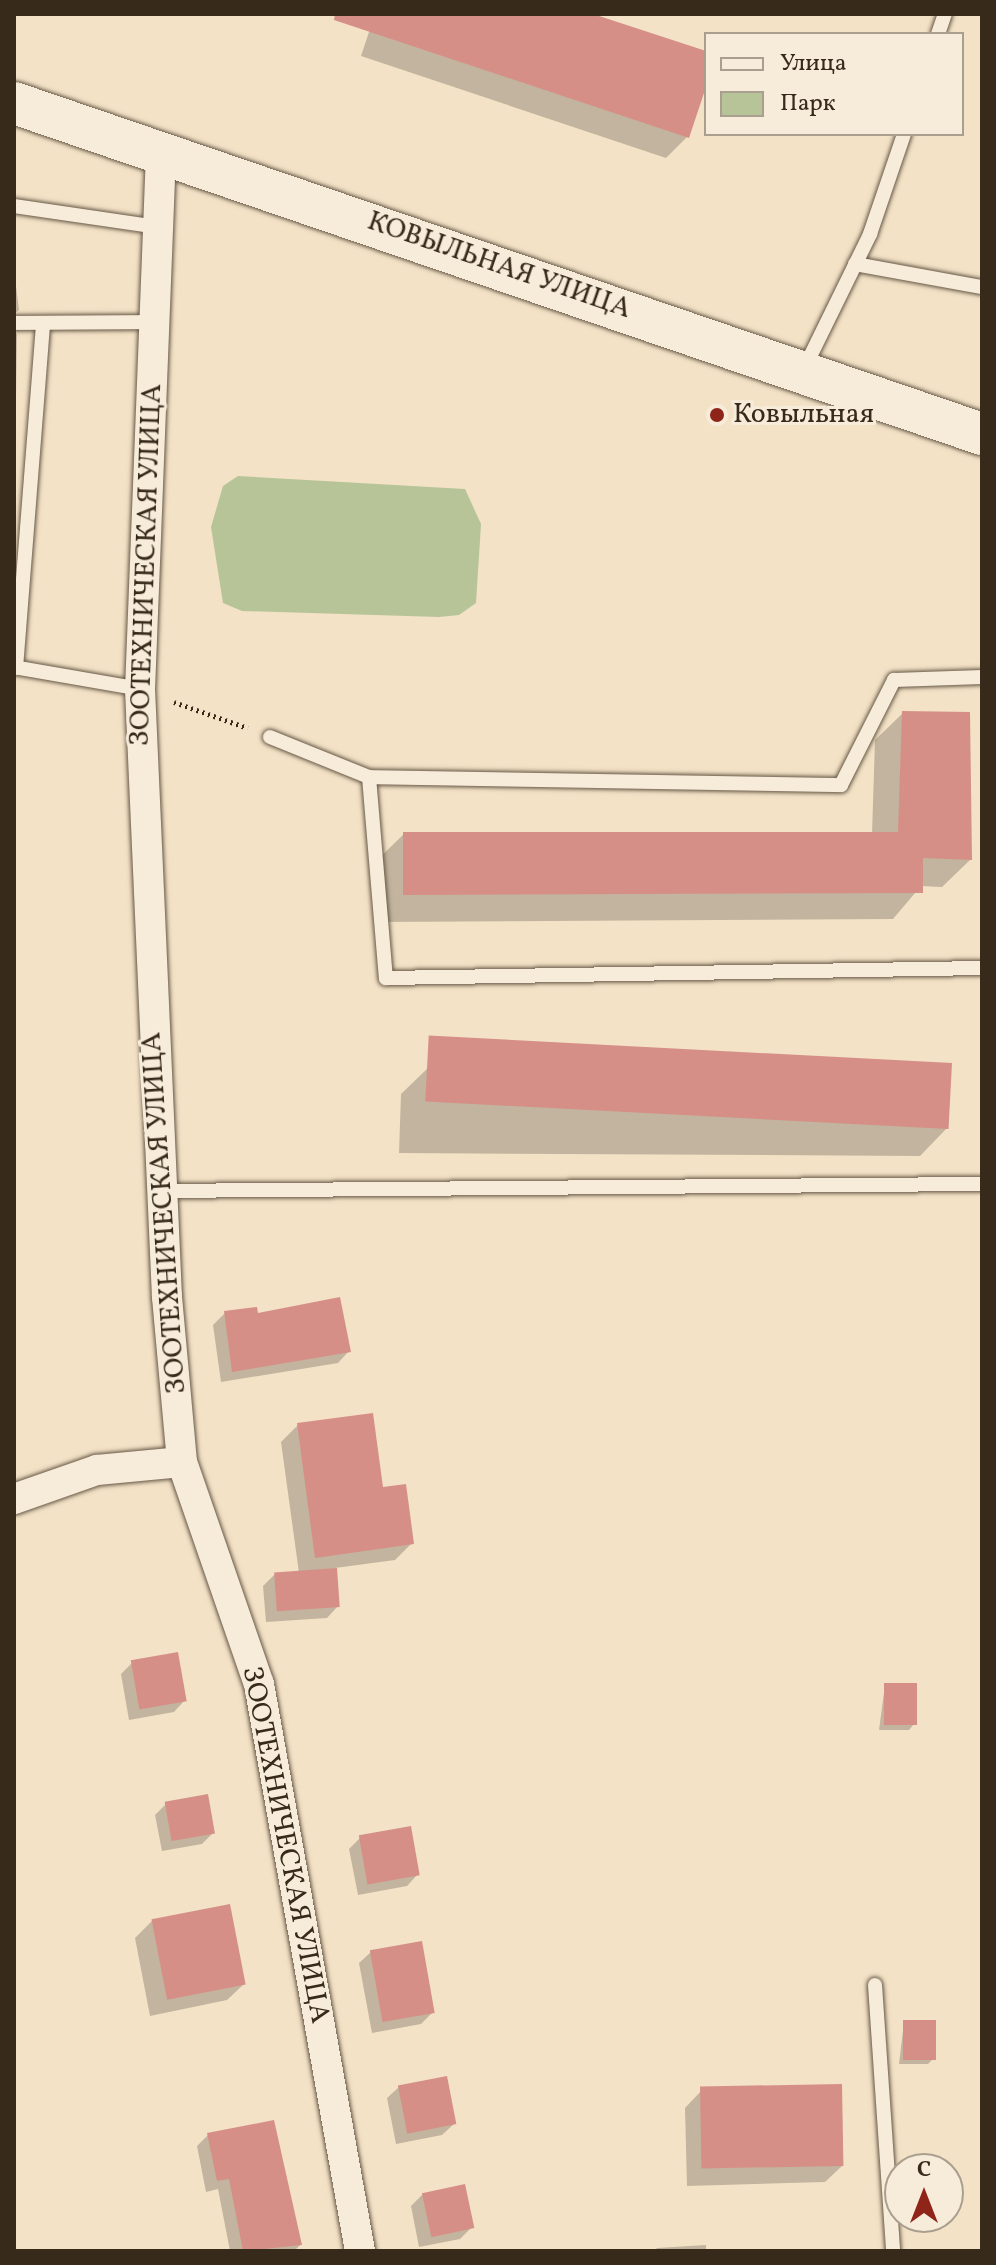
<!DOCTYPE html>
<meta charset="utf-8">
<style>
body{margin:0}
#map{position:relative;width:996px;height:2265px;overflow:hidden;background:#f3e2c6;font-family:Vollkorn,serif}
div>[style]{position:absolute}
.green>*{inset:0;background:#b7c498}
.shadow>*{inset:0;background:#0003}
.building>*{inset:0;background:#d68f87;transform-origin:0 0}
.path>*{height:5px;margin-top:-2.5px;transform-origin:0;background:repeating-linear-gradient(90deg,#372a1b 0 2px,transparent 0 6px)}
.roads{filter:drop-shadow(0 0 2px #665846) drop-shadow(0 0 2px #665846)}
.service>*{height:14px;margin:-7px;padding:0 7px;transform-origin:7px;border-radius:7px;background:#f7ecda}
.minor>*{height:30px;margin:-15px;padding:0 15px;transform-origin:15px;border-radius:15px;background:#f7ecda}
.secondary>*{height:42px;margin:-21px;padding:0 21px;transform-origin:21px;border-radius:21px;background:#f7ecda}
.dots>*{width:22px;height:22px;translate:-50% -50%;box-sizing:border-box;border:4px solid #f7ecda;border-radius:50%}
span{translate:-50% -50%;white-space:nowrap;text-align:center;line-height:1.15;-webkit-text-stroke:6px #f7ecda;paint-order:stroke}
.street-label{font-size:28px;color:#372a1b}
.poi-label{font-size:28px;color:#372a1b}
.left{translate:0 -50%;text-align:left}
.frame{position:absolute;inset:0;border:16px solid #372a1b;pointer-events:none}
.legend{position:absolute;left:704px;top:32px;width:260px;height:104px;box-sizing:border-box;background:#f7ecda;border:2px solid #aa9e8e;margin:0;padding:10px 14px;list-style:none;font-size:24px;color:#372a1b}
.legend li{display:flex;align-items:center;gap:16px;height:40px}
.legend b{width:40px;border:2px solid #aa9e8e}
.north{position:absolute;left:884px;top:2153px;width:80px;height:80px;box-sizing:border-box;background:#f7ecda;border:2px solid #aa9e8e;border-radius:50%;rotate:0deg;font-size:22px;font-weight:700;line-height:32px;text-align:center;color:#372a1b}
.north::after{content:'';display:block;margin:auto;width:28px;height:36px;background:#8f2418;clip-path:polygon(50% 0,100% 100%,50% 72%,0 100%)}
</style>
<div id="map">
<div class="green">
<i style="clip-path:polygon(238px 476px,465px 489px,481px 524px,476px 603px,459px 615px,439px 617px,242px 611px,223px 603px,211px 527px,223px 486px)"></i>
</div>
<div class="shadow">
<i style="clip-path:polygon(375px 14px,587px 14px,706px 54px,706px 80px,687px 137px,666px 158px,361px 56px)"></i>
<i style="clip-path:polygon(14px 270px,19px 310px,14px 314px)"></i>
<i style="clip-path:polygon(14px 332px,17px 334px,14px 525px)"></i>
<i style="clip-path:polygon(903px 713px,970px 860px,942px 887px,921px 886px,893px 919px,376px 922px,376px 861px,404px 834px,872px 834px,875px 740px)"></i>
<i style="clip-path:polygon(429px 1067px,947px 1128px,920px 1156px,399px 1153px,401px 1094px)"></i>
<i style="clip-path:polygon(225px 1313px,256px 1316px,349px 1351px,338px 1363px,221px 1382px,213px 1325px)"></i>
<i style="clip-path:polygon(298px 1425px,381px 1490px,412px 1543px,395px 1560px,335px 1568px,338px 1606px,327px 1618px,266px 1622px,263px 1586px,274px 1575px,299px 1573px,281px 1442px)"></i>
<i style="clip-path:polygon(132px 1663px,185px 1700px,174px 1712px,129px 1720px,121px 1674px)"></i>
<i style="clip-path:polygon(885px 1685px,914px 1724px,909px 1730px,879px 1730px)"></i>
<i style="clip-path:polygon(166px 1804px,213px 1833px,202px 1844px,162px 1851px,155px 1815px)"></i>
<i style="clip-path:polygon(360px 1838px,418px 1874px,407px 1886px,358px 1895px,349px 1849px)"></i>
<i style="clip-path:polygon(152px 1921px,244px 1984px,227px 2000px,150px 2016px,135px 1938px)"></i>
<i style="clip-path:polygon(371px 1952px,433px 2012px,421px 2024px,372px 2033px,359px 1963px)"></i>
<i style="clip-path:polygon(904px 2022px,933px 2059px,928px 2064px,899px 2064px)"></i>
<i style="clip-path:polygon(399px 2087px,454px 2124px,442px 2135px,396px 2144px,387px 2098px)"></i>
<i style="clip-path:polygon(701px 2091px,842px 2166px,825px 2182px,687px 2186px,685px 2108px)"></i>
<i style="clip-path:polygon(208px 2135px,300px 2245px,294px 2251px,230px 2251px,218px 2189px,206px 2192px,197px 2146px)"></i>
<i style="clip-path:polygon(423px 2194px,472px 2227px,460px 2239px,419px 2247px,411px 2206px)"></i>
<i style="clip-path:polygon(706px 2245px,706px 2251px,654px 2251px,657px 2248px)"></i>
</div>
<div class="building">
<i style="clip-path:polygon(335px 14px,593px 14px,706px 51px,706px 87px,689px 138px,334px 20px)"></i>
<i style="clip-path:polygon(902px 711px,970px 712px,972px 860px,923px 858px,923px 893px,403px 895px,403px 832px,898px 832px)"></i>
<i style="left:952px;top:1063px;width:66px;height:524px;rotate:93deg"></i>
<i style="clip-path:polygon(340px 1297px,351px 1352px,232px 1372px,224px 1311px,257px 1307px,258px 1313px)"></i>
<i style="clip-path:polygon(373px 1413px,383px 1487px,406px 1484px,414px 1544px,315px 1558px,297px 1423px)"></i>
<i style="left:337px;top:1568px;width:39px;height:63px;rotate:86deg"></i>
<i style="left:178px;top:1652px;width:50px;height:48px;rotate:80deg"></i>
<i style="left:884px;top:1683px;width:33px;height:42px"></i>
<i style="left:208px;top:1794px;width:40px;height:44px;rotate:80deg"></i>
<i style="left:411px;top:1826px;width:50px;height:53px;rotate:80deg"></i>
<i style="left:230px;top:1904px;width:82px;height:80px;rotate:79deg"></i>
<i style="left:422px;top:1941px;width:73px;height:53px;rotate:80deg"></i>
<i style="left:903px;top:2020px;width:33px;height:40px"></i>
<i style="left:447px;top:2076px;width:49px;height:50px;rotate:79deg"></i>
<i style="left:842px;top:2084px;width:82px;height:142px;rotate:89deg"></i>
<i style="clip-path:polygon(274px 2120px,302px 2245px,243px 2251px,229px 2179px,217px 2181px,207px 2133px)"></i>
<i style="left:465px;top:2184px;width:45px;height:44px;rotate:78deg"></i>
</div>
<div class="path">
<i style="left:174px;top:702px;width:78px;rotate:19.4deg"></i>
</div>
<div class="roads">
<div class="service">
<i style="left:938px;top:34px;width:21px;rotate:-71deg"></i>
<i style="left:14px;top:206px;width:146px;rotate:8.3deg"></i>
<i style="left:855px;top:264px;width:129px;rotate:10.3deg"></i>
<i style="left:14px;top:323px;width:141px;rotate:-0.4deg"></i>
<i style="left:803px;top:371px;width:153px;rotate:-63.9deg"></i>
<i style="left:870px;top:234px;width:106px;rotate:-71.2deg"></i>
<i style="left:14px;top:667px;width:128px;rotate:9.9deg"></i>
<i style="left:16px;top:668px;width:346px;rotate:-85.5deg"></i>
<i style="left:270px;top:737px;width:107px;rotate:22deg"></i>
<i style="left:369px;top:777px;width:202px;rotate:85.2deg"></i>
<i style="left:386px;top:978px;width:596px;rotate:-0.96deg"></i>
<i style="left:369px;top:777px;width:472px;rotate:1deg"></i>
<i style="left:841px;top:785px;width:118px;rotate:-63.2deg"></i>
<i style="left:894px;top:680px;width:88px;rotate:-2deg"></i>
<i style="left:159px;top:1191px;width:823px;rotate:-0.49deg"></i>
<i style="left:875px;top:1985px;width:267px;rotate:86.1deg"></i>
</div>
<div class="minor">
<i style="left:161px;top:153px;width:536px;rotate:92.24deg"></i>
<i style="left:140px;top:689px;width:609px;rotate:87.46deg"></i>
<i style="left:167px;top:1297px;width:166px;rotate:84.8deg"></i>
<i style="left:182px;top:1462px;width:235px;rotate:70.9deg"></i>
<i style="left:259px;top:1684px;width:576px;rotate:79.9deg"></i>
<i style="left:14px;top:1499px;width:88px;rotate:-19.3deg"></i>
<i style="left:97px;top:1470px;width:85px;rotate:-5.4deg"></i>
</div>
<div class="secondary">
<i style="left:14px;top:103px;width:1023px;rotate:18.88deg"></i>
</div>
</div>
<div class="dots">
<i style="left:717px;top:415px;background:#8f2418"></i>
</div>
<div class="street-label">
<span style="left:499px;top:266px;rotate:19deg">КОВЫЛЬНАЯ УЛИЦА</span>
<span style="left:147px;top:565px;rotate:-88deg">ЗООТЕХНИЧЕСКАЯ УЛИЦА</span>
<span style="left:165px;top:1213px;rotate:-94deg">ЗООТЕХНИЧЕСКАЯ УЛИЦА</span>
<span style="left:285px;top:1845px;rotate:79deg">ЗООТЕХНИЧЕСКАЯ УЛИЦА</span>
</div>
<div class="poi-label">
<span class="left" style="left:733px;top:415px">Ковыльная</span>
</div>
<div class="frame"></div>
<ul class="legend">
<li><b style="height:10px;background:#f7ecda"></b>Улица</li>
<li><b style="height:22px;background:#b7c498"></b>Парк</li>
</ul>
<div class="north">С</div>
</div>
